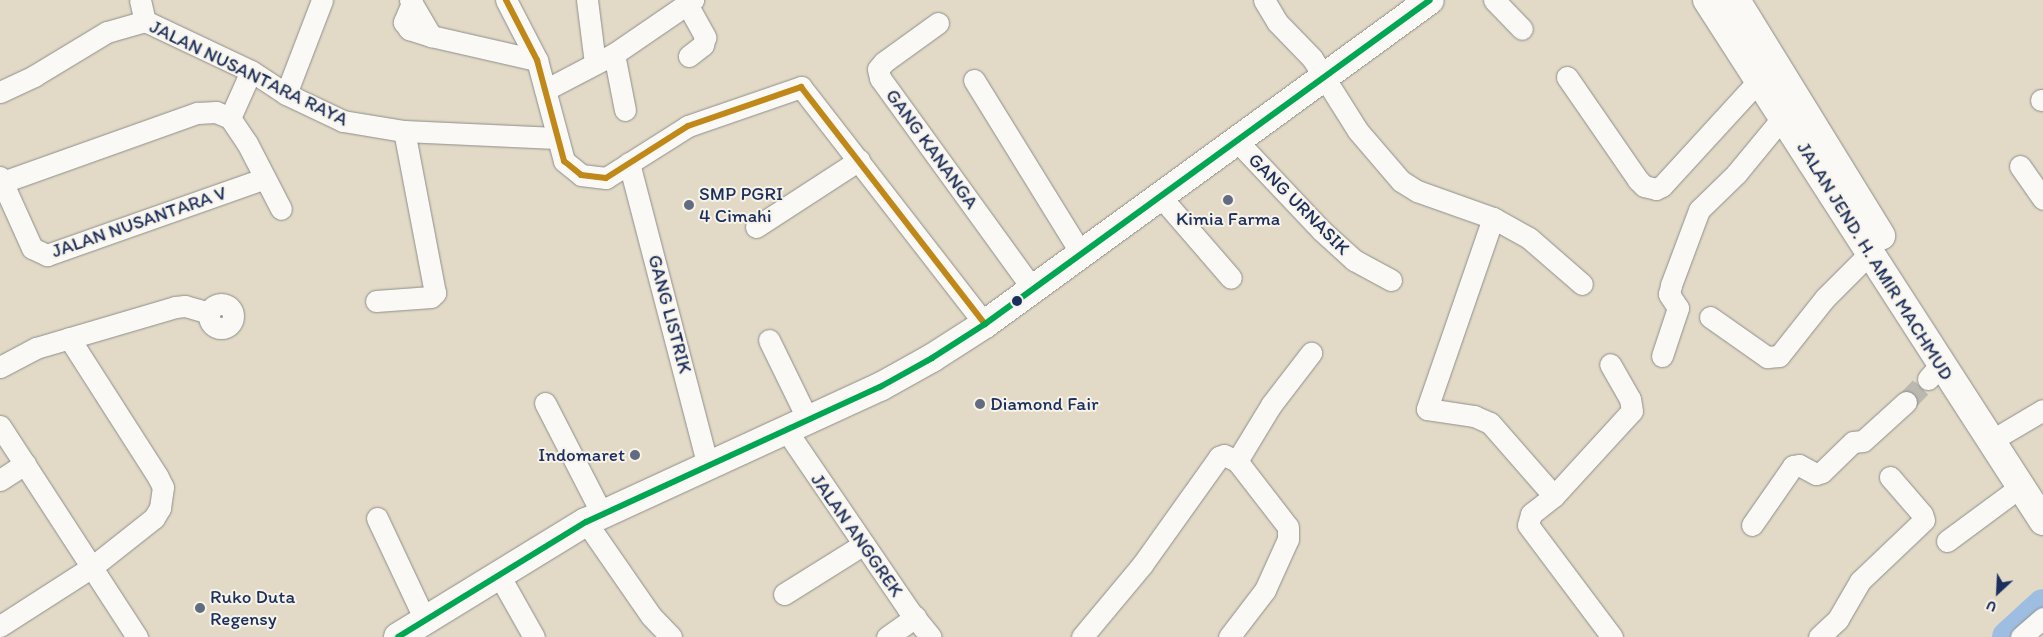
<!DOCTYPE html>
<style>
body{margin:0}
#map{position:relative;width:2043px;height:637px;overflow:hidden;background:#e2dac6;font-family:Itim,sans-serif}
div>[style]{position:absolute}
.river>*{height:32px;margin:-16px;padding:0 16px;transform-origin:16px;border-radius:16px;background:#9dbee1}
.minor-tunnel>*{height:21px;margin-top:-10.5px;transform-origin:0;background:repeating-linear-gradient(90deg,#bab8b1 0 21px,transparent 0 32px)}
.roads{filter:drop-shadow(0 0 1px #8e8e8c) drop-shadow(0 0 1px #8e8e8c)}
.minor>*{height:21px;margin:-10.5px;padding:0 10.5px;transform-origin:10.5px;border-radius:10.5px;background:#fbf9f6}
.minor>.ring{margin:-10.5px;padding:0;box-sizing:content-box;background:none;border:21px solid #fbf9f6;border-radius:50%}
.major>*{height:28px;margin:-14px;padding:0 14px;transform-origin:14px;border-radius:14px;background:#fbf9f6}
.highway>*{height:28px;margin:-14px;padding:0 14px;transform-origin:14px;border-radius:14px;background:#fbf9f6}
.bus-1>*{height:6px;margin:-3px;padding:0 3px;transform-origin:3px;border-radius:3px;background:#c08818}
.bus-2>*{height:6px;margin:-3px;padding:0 3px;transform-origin:3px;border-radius:3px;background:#00a651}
.dots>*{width:14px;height:14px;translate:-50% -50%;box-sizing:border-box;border:2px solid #f7f3e8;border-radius:50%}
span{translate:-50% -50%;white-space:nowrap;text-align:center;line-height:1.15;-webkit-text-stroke:4px #f7f3e8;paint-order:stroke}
.street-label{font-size:19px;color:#1b2f5e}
.poi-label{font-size:19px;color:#1b2f5e}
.left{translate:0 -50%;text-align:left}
.right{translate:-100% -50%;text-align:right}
.north{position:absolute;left:1973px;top:567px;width:50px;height:50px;-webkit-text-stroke:4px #f7f3e8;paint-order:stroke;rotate:205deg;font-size:14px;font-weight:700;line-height:20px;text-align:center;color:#1b2f5e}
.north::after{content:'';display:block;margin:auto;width:18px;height:22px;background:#1b2f5e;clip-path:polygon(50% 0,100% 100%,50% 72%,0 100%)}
</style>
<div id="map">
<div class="river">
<i style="left:2008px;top:637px;width:47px;rotate:-42.4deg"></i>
</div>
<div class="minor-tunnel">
<i style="left:1906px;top:402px;width:32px;rotate:-46deg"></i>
</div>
<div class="roads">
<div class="minor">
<i style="left:140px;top:0;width:22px;rotate:77deg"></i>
<i style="left:410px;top:0;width:42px;rotate:59.7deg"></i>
<i style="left:431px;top:36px;width:109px;rotate:12.8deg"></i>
<i style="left:506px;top:0;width:68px;rotate:62.7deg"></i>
<i style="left:537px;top:60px;width:105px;rotate:75deg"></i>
<i style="left:564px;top:161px;width:22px;rotate:39deg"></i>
<i style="left:581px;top:175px;width:25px;rotate:7deg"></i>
<i style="left:606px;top:178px;width:97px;rotate:-32.4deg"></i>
<i style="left:688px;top:126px;width:120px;rotate:-19deg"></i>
<i style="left:801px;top:87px;width:300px;rotate:52.2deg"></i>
<i style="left:587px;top:0;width:64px;rotate:82.8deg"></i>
<i style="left:1264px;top:0;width:26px;rotate:59deg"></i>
<i style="left:1277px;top:22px;width:50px;rotate:45.8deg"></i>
<i style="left:1312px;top:58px;width:86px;rotate:57.8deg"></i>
<i style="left:1358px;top:131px;width:66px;rotate:49.3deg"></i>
<i style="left:1401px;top:181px;width:19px;rotate:32deg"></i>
<i style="left:1417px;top:191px;width:81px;rotate:19.6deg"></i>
<i style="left:1493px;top:218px;width:41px;rotate:29.1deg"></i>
<i style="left:1529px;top:238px;width:70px;rotate:41deg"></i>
<i style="left:1494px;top:0;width:40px;rotate:46deg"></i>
<i style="left:412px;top:3px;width:21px;rotate:113deg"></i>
<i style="left:404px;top:22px;width:9px;rotate:54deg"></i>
<i style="left:409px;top:29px;width:23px;rotate:18deg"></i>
<i style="left:687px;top:4px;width:38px;rotate:61deg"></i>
<i style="left:705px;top:37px;width:8px;rotate:104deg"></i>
<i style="left:703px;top:45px;width:18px;rotate:142deg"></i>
<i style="left:938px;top:23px;width:67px;rotate:144.2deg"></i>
<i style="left:884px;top:62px;width:9px;rotate:131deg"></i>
<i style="left:878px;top:69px;width:9px;rotate:77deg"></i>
<i style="left:880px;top:78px;width:261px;rotate:54.1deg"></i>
<i style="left:614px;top:54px;width:57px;rotate:78.9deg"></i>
<i style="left:1567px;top:77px;width:125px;rotate:55.4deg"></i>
<i style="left:1638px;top:180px;width:8px;rotate:45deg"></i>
<i style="left:1644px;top:186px;width:12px;rotate:14deg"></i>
<i style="left:1656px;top:189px;width:7px;rotate:-27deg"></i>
<i style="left:1662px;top:186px;width:144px;rotate:-47.5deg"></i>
<i style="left:974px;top:80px;width:203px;rotate:58.3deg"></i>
<i style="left:545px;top:90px;width:78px;rotate:-27.6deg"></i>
<i style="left:614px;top:54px;width:96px;rotate:-34.4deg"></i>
<i style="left:0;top:92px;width:38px;rotate:-25deg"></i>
<i style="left:34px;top:76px;width:85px;rotate:-31.1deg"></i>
<i style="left:107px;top:32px;width:40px;rotate:-16deg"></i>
<i style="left:145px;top:21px;width:117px;rotate:25.3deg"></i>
<i style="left:251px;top:71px;width:42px;rotate:33.3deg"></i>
<i style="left:286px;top:94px;width:63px;rotate:25.3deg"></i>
<i style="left:343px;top:121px;width:62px;rotate:9.3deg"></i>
<i style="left:404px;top:131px;width:152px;rotate:2.6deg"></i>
<i style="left:286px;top:94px;width:101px;rotate:-69deg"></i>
<i style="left:2041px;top:100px;width:2px"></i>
<i style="left:230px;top:118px;width:30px;rotate:56deg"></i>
<i style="left:247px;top:143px;width:74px;rotate:62.7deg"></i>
<i style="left:230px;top:118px;width:51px;rotate:-65.9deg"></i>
<i style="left:1236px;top:140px;width:124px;rotate:46.6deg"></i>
<i style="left:1321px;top:230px;width:45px;rotate:42.3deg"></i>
<i style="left:1354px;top:260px;width:42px;rotate:28.4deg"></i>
<i style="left:629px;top:163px;width:313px;rotate:75.4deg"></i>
<i style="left:2020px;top:166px;width:40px;rotate:55.1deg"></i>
<i style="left:0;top:177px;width:78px;rotate:65.7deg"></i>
<i style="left:32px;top:248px;width:17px;rotate:25deg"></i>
<i style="left:47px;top:255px;width:229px;rotate:-19.4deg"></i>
<i style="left:3px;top:182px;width:206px;rotate:-19.6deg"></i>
<i style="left:197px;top:113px;width:19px;rotate:-3deg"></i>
<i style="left:216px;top:112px;width:15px;rotate:23deg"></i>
<i style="left:1160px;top:196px;width:108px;rotate:49.1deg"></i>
<i style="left:1493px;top:218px;width:202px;rotate:109.1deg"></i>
<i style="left:1427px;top:409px;width:48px;rotate:8.5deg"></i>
<i style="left:1474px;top:416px;width:17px;rotate:24deg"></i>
<i style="left:1490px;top:423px;width:97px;rotate:48.8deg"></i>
<i style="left:1554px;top:496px;width:29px;rotate:142deg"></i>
<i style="left:1531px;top:514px;width:11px;rotate:105deg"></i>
<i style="left:1528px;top:525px;width:140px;rotate:53.1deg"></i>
<i style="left:756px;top:227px;width:123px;rotate:-33deg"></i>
<i style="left:376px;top:301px;width:55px;rotate:-4.2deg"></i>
<i style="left:431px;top:297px;width:6px;rotate:-45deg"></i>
<i style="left:435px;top:293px;width:165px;rotate:-100.8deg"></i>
<i class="ring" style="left:209px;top:304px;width:3px;height:3px"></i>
<i style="left:1710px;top:317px;width:70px;rotate:35.1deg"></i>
<i style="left:1767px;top:357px;width:12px;rotate:-5deg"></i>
<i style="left:1779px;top:356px;width:74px;rotate:-51.6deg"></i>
<i style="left:1825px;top:298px;width:64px;rotate:-45deg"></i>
<i style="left:769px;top:340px;width:89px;rotate:64deg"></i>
<i style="left:1662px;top:356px;width:51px;rotate:-71.6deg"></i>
<i style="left:1678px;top:308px;width:17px;rotate:-123deg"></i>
<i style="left:1669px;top:294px;width:9px;rotate:-77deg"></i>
<i style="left:1671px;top:285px;width:80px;rotate:-69.5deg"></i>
<i style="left:1699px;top:210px;width:52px;rotate:-44.2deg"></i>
<i style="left:1736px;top:174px;width:74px;rotate:-50.5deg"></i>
<i style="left:0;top:367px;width:41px;rotate:-27.8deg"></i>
<i style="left:36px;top:348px;width:145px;rotate:-16.4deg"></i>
<i style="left:175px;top:307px;width:10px;rotate:-6deg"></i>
<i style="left:185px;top:306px;width:25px;rotate:16deg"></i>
<i style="left:1928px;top:379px;width:18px;rotate:-49deg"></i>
<i style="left:545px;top:403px;width:125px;rotate:62.8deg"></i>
<i style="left:0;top:426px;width:252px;rotate:57deg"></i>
<i style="left:786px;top:430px;width:217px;rotate:55.7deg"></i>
<i style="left:908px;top:609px;width:36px;rotate:51deg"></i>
<i style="left:2004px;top:433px;width:45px;rotate:-30.5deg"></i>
<i style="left:1237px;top:461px;width:66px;rotate:-58.7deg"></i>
<i style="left:1271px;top:405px;width:66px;rotate:-52.4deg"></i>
<i style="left:0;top:480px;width:30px;rotate:-33deg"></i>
<i style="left:1554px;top:496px;width:115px;rotate:-47.5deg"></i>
<i style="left:1632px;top:411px;width:12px;rotate:-99deg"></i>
<i style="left:1630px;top:399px;width:40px;rotate:-119.7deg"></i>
<i style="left:377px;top:518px;width:113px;rotate:64.8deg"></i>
<i style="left:586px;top:522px;width:114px;rotate:55.3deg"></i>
<i style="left:651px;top:616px;width:29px;rotate:46deg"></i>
<i style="left:1752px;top:525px;width:72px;rotate:-55.2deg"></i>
<i style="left:1793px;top:466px;width:6px;rotate:-9deg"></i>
<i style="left:1799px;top:465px;width:19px;rotate:28deg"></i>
<i style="left:1816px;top:474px;width:6px;rotate:-18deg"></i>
<i style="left:1822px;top:472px;width:43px;rotate:-44.1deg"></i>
<i style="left:1853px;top:442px;width:10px;rotate:-6deg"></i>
<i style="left:1863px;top:441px;width:58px;rotate:-42.2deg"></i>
<i style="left:1947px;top:541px;width:91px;rotate:-36.5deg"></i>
<i style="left:499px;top:575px;width:71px;rotate:60.6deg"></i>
<i style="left:784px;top:594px;width:94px;rotate:-32deg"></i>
<i style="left:0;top:626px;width:109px;rotate:-32.7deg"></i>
<i style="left:92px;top:567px;width:79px;rotate:-38.3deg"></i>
<i style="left:154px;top:518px;width:12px;rotate:-59deg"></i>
<i style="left:160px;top:508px;width:21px;rotate:-82deg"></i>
<i style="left:163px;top:487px;width:11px;rotate:-117deg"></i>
<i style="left:158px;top:477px;width:165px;rotate:-122.6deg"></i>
<i style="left:887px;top:637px;width:35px;rotate:-35deg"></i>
<i style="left:1082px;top:637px;width:94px;rotate:-50.2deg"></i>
<i style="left:1142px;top:565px;width:133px;rotate:-54.5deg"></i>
<i style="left:1219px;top:457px;width:5px;rotate:-22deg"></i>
<i style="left:1224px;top:455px;width:14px;rotate:25deg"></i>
<i style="left:1237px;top:461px;width:83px;rotate:52.3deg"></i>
<i style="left:1288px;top:527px;width:12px;rotate:90deg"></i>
<i style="left:1288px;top:539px;width:56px;rotate:114.3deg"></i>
<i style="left:1265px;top:590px;width:59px;rotate:127.5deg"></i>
<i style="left:1819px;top:637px;width:26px;rotate:-43deg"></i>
<i style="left:1838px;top:619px;width:44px;rotate:-59.9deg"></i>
<i style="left:1860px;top:581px;width:88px;rotate:-43.6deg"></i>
<i style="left:1924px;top:520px;width:6px;rotate:-108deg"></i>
<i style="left:1922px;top:514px;width:49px;rotate:-130.9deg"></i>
<i style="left:2021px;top:637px;width:29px;rotate:-41deg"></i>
</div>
<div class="major">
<i style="left:398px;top:637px;width:220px;rotate:-31.5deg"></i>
<i style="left:586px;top:522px;width:324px;rotate:-24.7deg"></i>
<i style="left:880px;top:387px;width:60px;rotate:-29.1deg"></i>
<i style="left:932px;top:358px;width:63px;rotate:-32.7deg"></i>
<i style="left:985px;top:324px;width:550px;rotate:-36.06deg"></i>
</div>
<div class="highway">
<i style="left:1707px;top:0;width:620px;rotate:57.18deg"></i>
<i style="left:1736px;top:0;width:277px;rotate:58.4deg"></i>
</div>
</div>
<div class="bus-1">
<i style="left:506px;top:0;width:68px;rotate:62.7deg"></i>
<i style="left:537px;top:60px;width:105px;rotate:75deg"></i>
<i style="left:564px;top:161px;width:22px;rotate:39deg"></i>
<i style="left:581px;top:175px;width:25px;rotate:7deg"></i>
<i style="left:606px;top:178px;width:97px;rotate:-32.4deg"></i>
<i style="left:688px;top:126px;width:120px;rotate:-19deg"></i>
<i style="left:801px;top:87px;width:300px;rotate:52.2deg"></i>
</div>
<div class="bus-2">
<i style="left:398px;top:637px;width:220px;rotate:-31.5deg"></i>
<i style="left:586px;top:522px;width:324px;rotate:-24.7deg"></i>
<i style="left:880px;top:387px;width:60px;rotate:-29.1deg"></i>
<i style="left:932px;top:358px;width:63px;rotate:-32.7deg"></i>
<i style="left:985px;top:324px;width:550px;rotate:-36.06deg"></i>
</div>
<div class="dots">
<i style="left:1228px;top:200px;background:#616b82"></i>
<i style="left:689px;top:205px;background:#616b82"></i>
<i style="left:1017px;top:301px;background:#1b2f5e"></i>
<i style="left:980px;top:404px;background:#616b82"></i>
<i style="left:635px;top:455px;background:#616b82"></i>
<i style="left:200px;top:608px;background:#616b82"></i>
</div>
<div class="street-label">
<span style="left:249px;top:73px;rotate:26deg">JALAN NUSANTARA RAYA</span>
<span style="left:932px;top:149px;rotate:54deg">GANG KANANGA</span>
<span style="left:1299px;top:204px;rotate:45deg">GANG URNASIK</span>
<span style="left:139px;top:222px;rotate:-19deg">JALAN NUSANTARA V</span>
<span style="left:1875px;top:261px;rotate:58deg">JALAN JEND. H. AMIR MACHMUD</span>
<span style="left:670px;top:314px;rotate:75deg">GANG LISTRIK</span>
<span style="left:857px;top:535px;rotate:55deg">JALAN ANGGREK</span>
</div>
<div class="poi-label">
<span class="left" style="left:699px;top:205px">SMP PGRI<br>4 Cimahi</span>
<span style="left:1228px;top:219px">Kimia Farma</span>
<span class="left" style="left:990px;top:404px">Diamond Fair</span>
<span class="right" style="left:625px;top:455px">Indomaret</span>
<span class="left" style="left:210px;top:608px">Ruko Duta<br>Regensy</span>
</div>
<div class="north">U</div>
</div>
